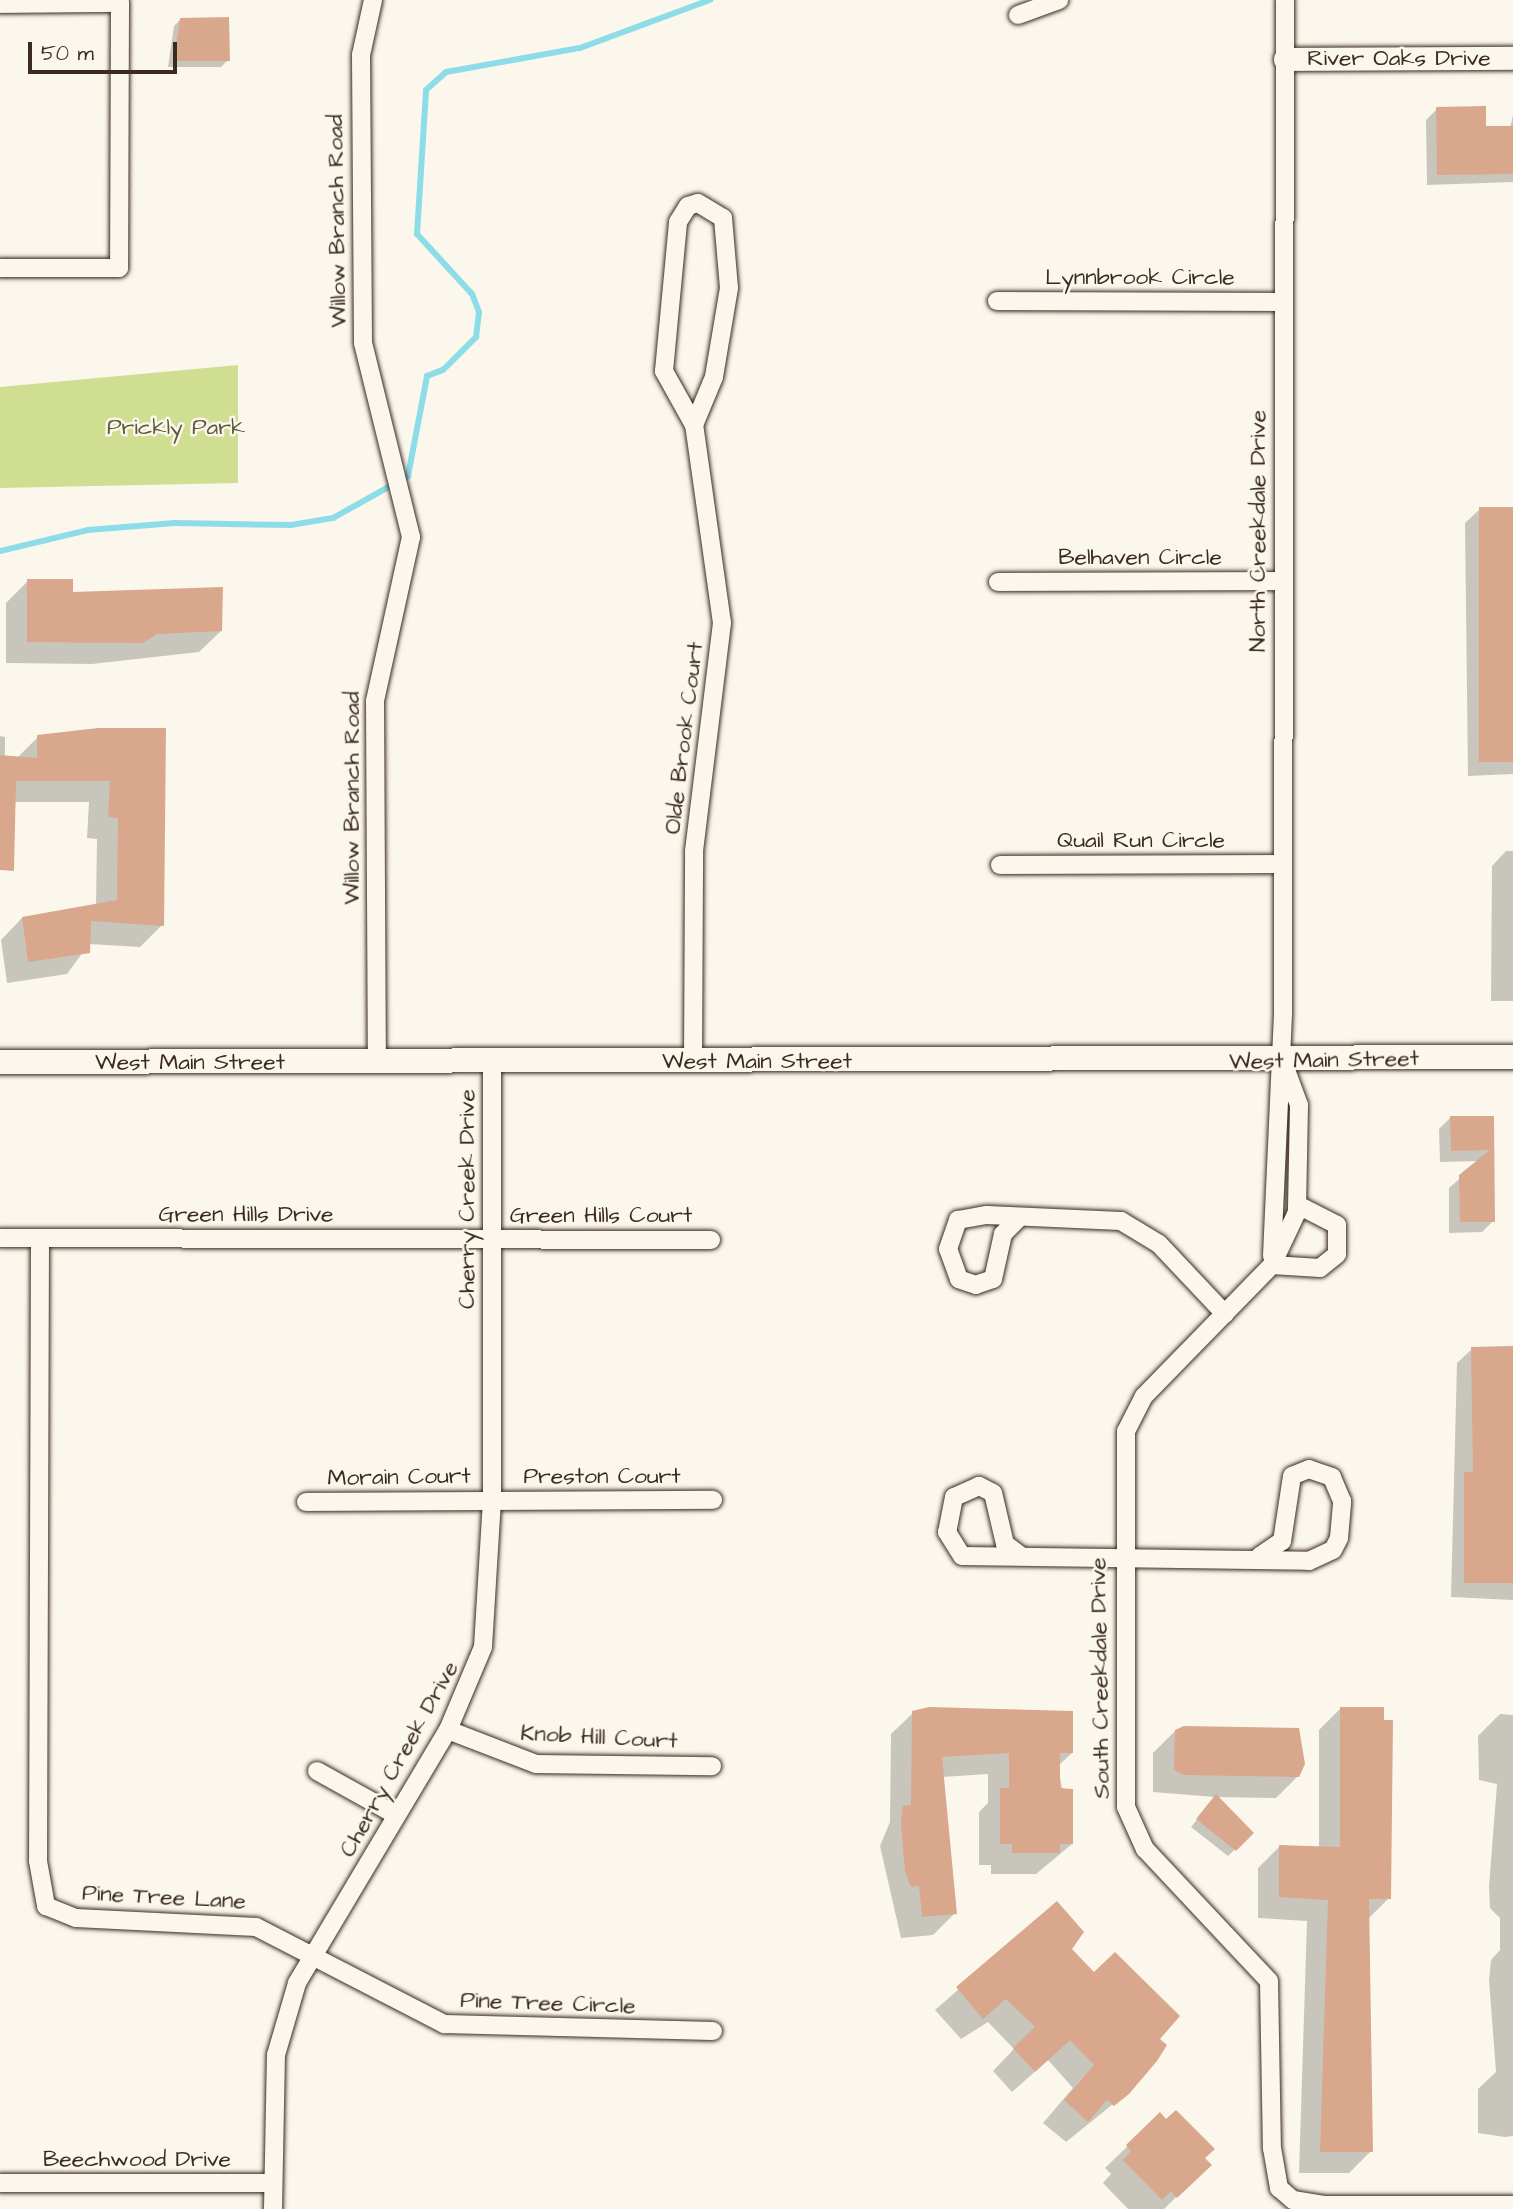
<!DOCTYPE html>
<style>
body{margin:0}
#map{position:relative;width:1513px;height:2209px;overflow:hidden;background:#fbf7ec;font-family:"Architects Daughter",sans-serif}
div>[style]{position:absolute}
.green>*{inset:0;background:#d0de91}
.shadow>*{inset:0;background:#0003}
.stream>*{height:6px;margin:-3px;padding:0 3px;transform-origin:3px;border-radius:3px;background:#8ddde9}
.building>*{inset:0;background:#d9a78c;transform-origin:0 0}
.roads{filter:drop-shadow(0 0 2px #3b2a1e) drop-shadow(0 0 2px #3b2a1e)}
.minor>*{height:18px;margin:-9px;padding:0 9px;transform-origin:9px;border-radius:9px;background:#fbf7ec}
.tertiary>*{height:23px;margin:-11.5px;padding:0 11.5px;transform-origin:11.5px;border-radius:11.5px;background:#fbf7ec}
.secondary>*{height:24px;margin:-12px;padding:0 12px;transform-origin:12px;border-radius:12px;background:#fbf7ec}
span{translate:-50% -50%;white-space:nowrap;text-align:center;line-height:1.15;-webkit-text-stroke:5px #fbf7ec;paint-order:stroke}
.street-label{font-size:23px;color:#3b2a1e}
.park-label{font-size:23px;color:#60573b}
.scale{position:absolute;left:28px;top:42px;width:149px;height:32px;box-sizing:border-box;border:4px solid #3b2a1e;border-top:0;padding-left:9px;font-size:21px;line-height:24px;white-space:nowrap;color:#3b2a1e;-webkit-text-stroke:5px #fbf7ec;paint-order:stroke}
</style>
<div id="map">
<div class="green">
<i style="clip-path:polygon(238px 365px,238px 483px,0 488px,0 387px)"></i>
</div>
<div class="shadow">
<i style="clip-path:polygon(181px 19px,228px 60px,221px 67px,168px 67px,174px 26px)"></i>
<i style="clip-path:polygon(1437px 109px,1484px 128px,1510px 128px,1513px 115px,1513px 182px,1427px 185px,1426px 120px)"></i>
<i style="clip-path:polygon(1513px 508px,1513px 774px,1468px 776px,1465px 523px,1480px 509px)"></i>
<i style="clip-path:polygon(28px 581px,71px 593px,221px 631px,199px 652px,92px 664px,6px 663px,6px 603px)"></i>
<i style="clip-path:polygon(164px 730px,162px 925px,140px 947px,89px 944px,67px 974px,7px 983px,1px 940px,22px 918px,96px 906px,97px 839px,87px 838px,89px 802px,14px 802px,0 865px,0 736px,5px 737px,5px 757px,17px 758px,38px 737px)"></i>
<i style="clip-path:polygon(1506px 851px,1513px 851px,1513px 1001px,1491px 1001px,1492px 866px)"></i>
<i style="clip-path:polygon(1493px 1117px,1493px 1221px,1482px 1232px,1449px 1233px,1449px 1188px,1480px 1161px,1440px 1162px,1439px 1129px,1450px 1118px)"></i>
<i style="clip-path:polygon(1513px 1348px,1513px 1600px,1451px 1597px,1457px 1363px,1472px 1349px)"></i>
<i style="clip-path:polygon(1340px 1709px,1391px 1722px,1389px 1898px,1368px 1919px,1371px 2151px,1349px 2173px,1299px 2173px,1307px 1921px,1258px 1918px,1258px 1868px,1280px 1846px,1319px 1848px,1319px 1730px)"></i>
<i style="clip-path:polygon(913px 1713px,1072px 1753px,1058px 1766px,1072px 1844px,1036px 1874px,991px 1874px,991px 1865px,979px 1865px,979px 1812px,988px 1803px,988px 1774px,942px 1777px,955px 1913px,933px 1935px,901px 1938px,880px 1846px,890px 1822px,891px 1734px)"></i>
<i style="clip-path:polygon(1500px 1714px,1513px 1715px,1513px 2136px,1505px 2137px,1478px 2133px,1478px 2089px,1496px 2072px,1489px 1980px,1491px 1960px,1500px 1950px,1500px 1918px,1490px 1908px,1489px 1886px,1497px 1784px,1479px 1780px,1478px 1736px)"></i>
<i style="clip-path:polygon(1175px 1731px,1298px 1776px,1276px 1798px,1216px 1797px,1252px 1833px,1228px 1856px,1191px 1827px,1215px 1797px,1153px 1792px,1153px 1753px)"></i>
<i style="clip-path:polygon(1057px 1903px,1070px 1949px,1158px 2039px,1128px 2092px,1066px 2142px,1043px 2123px,1073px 2088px,1048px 2060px,1012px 2092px,993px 2071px,1014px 2049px,988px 2022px,961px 2039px,935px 2010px)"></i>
<i style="clip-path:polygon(1160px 2115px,1209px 2165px,1164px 2209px,1128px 2209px,1103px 2183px,1111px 2174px,1105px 2168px)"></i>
</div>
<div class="stream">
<i style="left:0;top:551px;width:90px;rotate:-13.4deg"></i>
<i style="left:88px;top:530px;width:87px;rotate:-4.6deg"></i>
<i style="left:175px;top:523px;width:116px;rotate:1deg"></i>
<i style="left:291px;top:525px;width:43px;rotate:-9.5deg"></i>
<i style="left:333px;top:518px;width:86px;rotate:-29.2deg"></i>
<i style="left:408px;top:476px;width:102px;rotate:-79.2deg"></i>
<i style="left:427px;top:376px;width:17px;rotate:-21deg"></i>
<i style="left:443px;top:370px;width:47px;rotate:-45deg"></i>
<i style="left:476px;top:337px;width:25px;rotate:-83deg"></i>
<i style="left:479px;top:312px;width:19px;rotate:-111deg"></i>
<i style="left:472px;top:294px;width:81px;rotate:-132.5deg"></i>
<i style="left:417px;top:234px;width:144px;rotate:-86.4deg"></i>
<i style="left:426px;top:90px;width:27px;rotate:-42deg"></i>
<i style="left:446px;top:72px;width:136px;rotate:-10.2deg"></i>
<i style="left:580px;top:48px;width:139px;rotate:-20.3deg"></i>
</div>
<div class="building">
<i style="clip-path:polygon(229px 17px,230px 61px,174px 61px,180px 18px)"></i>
<i style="clip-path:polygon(1486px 106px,1486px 126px,1513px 126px,1513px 174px,1437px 175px,1436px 107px)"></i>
<i style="left:1479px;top:507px;width:34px;height:255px"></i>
<i style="clip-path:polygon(27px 579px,73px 579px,73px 592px,223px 587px,222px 631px,157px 634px,143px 643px,27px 642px)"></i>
<i style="clip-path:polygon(98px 728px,166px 728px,164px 926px,91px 921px,90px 953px,28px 962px,22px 917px,117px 900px,118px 818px,108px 817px,110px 781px,16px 781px,14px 871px,0 870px,0 755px,37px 758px,37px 735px)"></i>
<i style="clip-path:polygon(1450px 1116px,1494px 1116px,1495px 1222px,1460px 1222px,1459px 1175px,1490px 1150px,1451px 1151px)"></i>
<i style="clip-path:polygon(1513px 1346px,1513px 1583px,1464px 1583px,1464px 1472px,1473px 1472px,1471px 1347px)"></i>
<i style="clip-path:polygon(929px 1707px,1073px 1711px,1073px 1753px,1060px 1753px,1060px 1788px,1073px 1789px,1073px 1844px,1060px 1844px,1060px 1853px,1012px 1853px,1012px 1844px,1000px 1844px,1000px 1788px,1009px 1788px,1009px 1753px,942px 1757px,957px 1914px,922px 1917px,919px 1886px,911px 1887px,905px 1871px,901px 1823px,903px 1806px,911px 1805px,912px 1711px)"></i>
<i style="clip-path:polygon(1340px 1707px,1384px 1707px,1384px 1720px,1393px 1720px,1391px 1899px,1369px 1899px,1373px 2152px,1320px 2152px,1328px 1900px,1279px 1897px,1279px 1845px,1340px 1847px)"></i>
<i style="clip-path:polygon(1184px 1726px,1299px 1728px,1305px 1764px,1299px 1777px,1184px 1775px,1174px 1770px,1175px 1730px)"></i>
<i style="clip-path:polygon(1216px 1794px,1254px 1833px,1236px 1851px,1196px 1819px)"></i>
<i style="clip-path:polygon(1057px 1901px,1084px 1932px,1072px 1949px,1094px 1972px,1115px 1952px,1180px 2016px,1160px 2039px,1167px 2045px,1157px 2061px,1129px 2094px,1114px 2106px,1107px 2100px,1088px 2122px,1064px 2100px,1094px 2065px,1070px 2040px,1035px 2072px,1013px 2048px,1035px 2027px,1006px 1999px,983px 2019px,956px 1987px)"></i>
<i style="clip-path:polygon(1176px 2110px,1215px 2149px,1205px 2158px,1212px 2165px,1177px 2198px,1171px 2191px,1162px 2200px,1123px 2160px,1131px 2151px,1126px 2145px,1160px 2112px,1166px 2119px)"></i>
</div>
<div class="roads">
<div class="minor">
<i style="left:373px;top:0;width:56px;rotate:102.3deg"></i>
<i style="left:361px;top:55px;width:288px;rotate:89.6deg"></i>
<i style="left:363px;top:343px;width:200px;rotate:76.1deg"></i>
<i style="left:411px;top:537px;width:168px;rotate:102.4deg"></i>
<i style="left:375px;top:701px;width:361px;rotate:89.7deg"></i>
<i style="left:0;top:4px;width:120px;rotate:-0.5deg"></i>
<i style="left:120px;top:3px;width:265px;rotate:90.2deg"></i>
<i style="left:119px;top:268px;width:119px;rotate:180deg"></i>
<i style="left:1018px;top:15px;width:44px;rotate:-20.1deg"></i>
<i style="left:997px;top:301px;width:286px;rotate:0.2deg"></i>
<i style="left:998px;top:582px;width:285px;rotate:-0.2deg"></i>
<i style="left:1000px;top:865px;width:282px;rotate:-0.2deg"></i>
<i style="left:693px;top:1061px;width:210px;rotate:-89.7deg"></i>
<i style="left:694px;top:851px;width:230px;rotate:-83deg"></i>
<i style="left:722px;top:623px;width:200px;rotate:-98deg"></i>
<i style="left:694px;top:425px;width:62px;rotate:-119.1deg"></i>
<i style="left:664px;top:371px;width:150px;rotate:-84.6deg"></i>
<i style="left:678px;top:222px;width:19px;rotate:-58deg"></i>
<i style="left:688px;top:206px;width:10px;rotate:-17deg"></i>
<i style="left:698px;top:203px;width:29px;rotate:31deg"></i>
<i style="left:723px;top:218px;width:70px;rotate:85.1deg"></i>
<i style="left:729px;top:288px;width:90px;rotate:99.6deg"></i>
<i style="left:714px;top:377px;width:52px;rotate:112.6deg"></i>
<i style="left:1283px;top:1062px;width:46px;rotate:69.6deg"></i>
<i style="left:1299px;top:1105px;width:107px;rotate:91.1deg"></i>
<i style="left:1297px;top:1212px;width:59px;rotate:115.3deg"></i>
<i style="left:1272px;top:1265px;width:183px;rotate:134.3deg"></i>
<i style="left:1144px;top:1396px;width:39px;rotate:117deg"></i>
<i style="left:1126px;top:1431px;width:376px;rotate:90deg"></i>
<i style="left:1126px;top:1807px;width:46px;rotate:65.7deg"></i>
<i style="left:1145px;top:1849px;width:181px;rotate:46.8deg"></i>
<i style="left:1269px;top:1981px;width:167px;rotate:89deg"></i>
<i style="left:1272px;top:2148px;width:41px;rotate:80.1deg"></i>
<i style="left:1279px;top:2188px;width:18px;rotate:41deg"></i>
<i style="left:1293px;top:2200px;width:31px;rotate:9deg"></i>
<i style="left:1324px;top:2205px;width:189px"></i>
<i style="left:1017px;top:1220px;width:20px;rotate:135deg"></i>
<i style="left:1003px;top:1234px;width:46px;rotate:102.5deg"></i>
<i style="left:993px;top:1279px;width:18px;rotate:161deg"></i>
<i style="left:976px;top:1285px;width:18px;rotate:-161deg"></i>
<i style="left:959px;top:1279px;width:32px;rotate:-110deg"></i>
<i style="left:948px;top:1249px;width:31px;rotate:-71deg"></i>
<i style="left:958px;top:1220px;width:29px;rotate:-10deg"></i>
<i style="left:987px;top:1215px;width:134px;rotate:2.6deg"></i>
<i style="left:1121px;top:1221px;width:44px;rotate:31.2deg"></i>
<i style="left:1159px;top:1244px;width:96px;rotate:46.7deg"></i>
<i style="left:0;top:1238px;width:711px;rotate:0.16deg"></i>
<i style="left:40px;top:1238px;width:623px;rotate:90.18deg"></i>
<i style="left:38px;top:1861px;width:46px;rotate:79.9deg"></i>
<i style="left:46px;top:1906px;width:32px;rotate:22deg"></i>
<i style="left:76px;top:1918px;width:180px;rotate:2.9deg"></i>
<i style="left:256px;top:1927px;width:212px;rotate:27.3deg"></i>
<i style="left:444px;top:2024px;width:269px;rotate:1.5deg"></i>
<i style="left:1272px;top:1256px;width:243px;rotate:-87.4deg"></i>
<i style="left:1283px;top:1013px;width:1013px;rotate:-89.89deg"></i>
<i style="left:1272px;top:1265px;width:48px;rotate:3.6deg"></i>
<i style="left:1320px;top:1268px;width:22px;rotate:-39deg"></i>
<i style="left:1337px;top:1254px;width:29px;rotate:-90deg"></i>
<i style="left:1337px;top:1225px;width:44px;rotate:-152.9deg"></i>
<i style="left:306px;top:1502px;width:407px;rotate:-0.3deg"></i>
<i style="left:1021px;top:1556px;width:20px;rotate:-143deg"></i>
<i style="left:1005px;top:1544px;width:52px;rotate:-103.2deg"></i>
<i style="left:993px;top:1493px;width:16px;rotate:-153deg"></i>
<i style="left:979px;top:1486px;width:27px;rotate:156deg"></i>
<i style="left:954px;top:1497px;width:36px;rotate:101deg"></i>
<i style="left:947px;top:1532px;width:28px;rotate:58deg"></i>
<i style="left:962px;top:1556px;width:347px;rotate:0.8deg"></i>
<i style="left:1309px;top:1561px;width:26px;rotate:-25deg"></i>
<i style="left:1333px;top:1550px;width:13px;rotate:-63deg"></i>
<i style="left:1339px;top:1538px;width:37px;rotate:-85deg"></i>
<i style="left:1342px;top:1501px;width:26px;rotate:-113deg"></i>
<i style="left:1332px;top:1477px;width:24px;rotate:-161deg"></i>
<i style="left:1309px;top:1469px;width:18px;rotate:158deg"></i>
<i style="left:1292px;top:1476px;width:66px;rotate:98.7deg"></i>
<i style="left:1282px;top:1541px;width:27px;rotate:146deg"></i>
<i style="left:448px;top:1730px;width:94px;rotate:21.1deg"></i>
<i style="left:536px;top:1764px;width:176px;rotate:0.7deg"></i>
<i style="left:317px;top:1771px;width:90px;rotate:29.1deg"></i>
<i style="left:0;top:2183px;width:273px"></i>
<i style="left:273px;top:2209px;width:154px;rotate:-88.9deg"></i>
<i style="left:276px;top:2055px;width:75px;rotate:-73.7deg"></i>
<i style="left:297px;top:1983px;width:295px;rotate:-59.2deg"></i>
<i style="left:448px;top:1730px;width:90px;rotate:-67.1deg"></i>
<i style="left:483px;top:1647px;width:147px;rotate:-86.5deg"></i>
<i style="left:492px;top:1500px;width:439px;rotate:-90deg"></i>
</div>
<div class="tertiary">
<i style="left:1285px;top:59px;width:228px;rotate:-0.3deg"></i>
</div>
<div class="secondary">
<i style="left:0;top:1062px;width:1513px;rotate:-0.19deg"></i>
</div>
</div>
<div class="street-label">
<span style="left:1399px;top:58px">River Oaks Drive</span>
<span style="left:337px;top:221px;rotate:-91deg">Willow Branch Road</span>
<span style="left:1140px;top:277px">Lynnbrook Circle</span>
<span style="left:1258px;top:531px;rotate:-90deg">North Creekdale Drive</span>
<span style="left:1140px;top:557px">Belhaven Circle</span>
<span style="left:684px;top:738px;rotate:-83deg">Olde Brook Court</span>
<span style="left:352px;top:798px;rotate:-90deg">Willow Branch Road</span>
<span style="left:1141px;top:840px">Quail Run Circle</span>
<span style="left:1324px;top:1060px;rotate:-1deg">West Main Street</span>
<span style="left:757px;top:1061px">West Main Street</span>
<span style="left:190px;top:1062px">West Main Street</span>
<span style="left:467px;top:1199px;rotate:-90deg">Cherry Creek Drive</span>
<span style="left:246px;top:1214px">Green Hills Drive</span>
<span style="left:601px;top:1215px">Green Hills Court</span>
<span style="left:602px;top:1476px">Preston Court</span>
<span style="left:399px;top:1477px;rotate:-1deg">Morain Court</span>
<span style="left:1100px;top:1678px;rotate:-91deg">South Creekdale Drive</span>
<span style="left:599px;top:1737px;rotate:3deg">Knob Hill Court</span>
<span style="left:399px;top:1759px;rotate:-61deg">Cherry Creek Drive</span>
<span style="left:164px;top:1897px;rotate:3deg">Pine Tree Lane</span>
<span style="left:548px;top:2003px;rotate:2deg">Pine Tree Circle</span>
<span style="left:137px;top:2159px">Beechwood Drive</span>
</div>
<div class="park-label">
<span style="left:176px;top:427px">Prickly Park</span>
</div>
<div class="scale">50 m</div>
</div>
